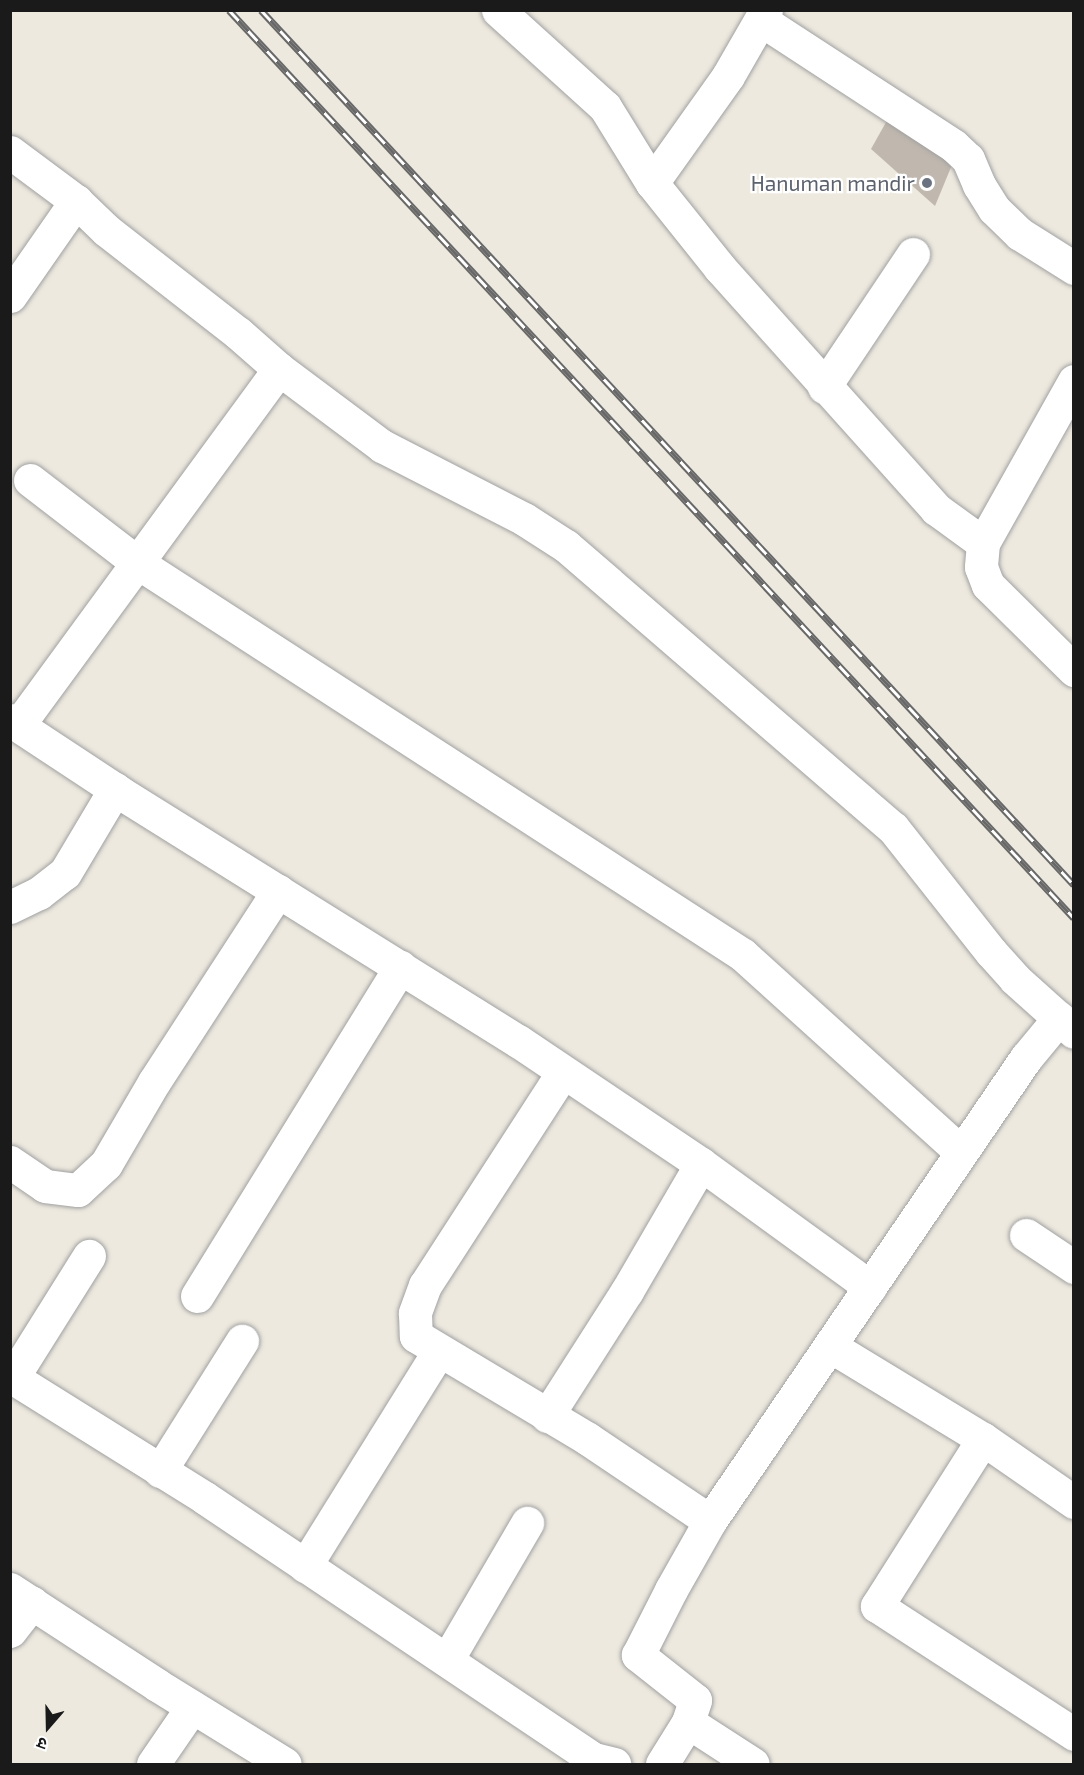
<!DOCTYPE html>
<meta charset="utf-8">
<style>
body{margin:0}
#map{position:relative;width:1084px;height:1775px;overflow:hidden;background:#ede9df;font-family:"Exo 2","Noto Sans Devanagari",sans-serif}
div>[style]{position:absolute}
.building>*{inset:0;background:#c0b8af}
.roads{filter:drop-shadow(0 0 2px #a1a1a1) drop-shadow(0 0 2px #a1a1a1)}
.minor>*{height:33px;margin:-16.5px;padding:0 16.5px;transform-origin:16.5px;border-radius:16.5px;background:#fff}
.rail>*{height:7px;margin-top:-3.5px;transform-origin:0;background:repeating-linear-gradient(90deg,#fff 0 14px,#686868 0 28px);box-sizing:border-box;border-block:2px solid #686868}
.dots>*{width:16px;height:16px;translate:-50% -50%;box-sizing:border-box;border:3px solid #fff;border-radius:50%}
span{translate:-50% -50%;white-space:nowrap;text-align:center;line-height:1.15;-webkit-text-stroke:4.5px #fff;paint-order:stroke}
.worship-label{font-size:21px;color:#5b616d}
.right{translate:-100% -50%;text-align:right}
.frame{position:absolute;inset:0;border:12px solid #1a1a1a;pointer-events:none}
.north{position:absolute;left:18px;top:1697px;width:60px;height:60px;-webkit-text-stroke:4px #fff;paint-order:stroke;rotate:200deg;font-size:16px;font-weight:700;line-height:24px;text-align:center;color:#1a1a1a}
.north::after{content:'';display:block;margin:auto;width:21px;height:27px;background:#1a1a1a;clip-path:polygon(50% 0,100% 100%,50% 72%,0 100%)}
</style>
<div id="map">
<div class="building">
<i style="clip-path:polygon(890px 115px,954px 160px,935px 206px,871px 149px)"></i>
</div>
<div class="roads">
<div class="minor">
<i style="left:498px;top:10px;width:144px;rotate:42.2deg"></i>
<i style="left:605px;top:107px;width:89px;rotate:58.3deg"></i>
<i style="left:652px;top:183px;width:109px;rotate:51.3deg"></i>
<i style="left:720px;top:268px;width:324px;rotate:48.1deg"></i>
<i style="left:936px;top:509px;width:58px;rotate:35.9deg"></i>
<i style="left:761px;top:20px;width:230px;rotate:33.1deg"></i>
<i style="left:954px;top:146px;width:19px;rotate:43deg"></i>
<i style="left:968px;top:159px;width:28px;rotate:67deg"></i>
<i style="left:979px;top:185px;width:28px;rotate:58deg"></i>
<i style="left:994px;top:209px;width:36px;rotate:44deg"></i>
<i style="left:1020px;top:234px;width:64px;rotate:32.2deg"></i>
<i style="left:10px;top:152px;width:82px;rotate:36.6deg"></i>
<i style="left:76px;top:201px;width:42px;rotate:44deg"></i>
<i style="left:106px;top:230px;width:167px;rotate:38deg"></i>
<i style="left:238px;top:333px;width:55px;rotate:41.3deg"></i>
<i style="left:279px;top:369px;width:441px;rotate:126.2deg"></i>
<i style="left:652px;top:183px;width:131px;rotate:-54.6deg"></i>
<i style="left:728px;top:76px;width:76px;rotate:-60.1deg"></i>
<i style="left:10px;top:296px;width:116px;rotate:-55.2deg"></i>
<i style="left:279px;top:369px;width:129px;rotate:36.8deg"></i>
<i style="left:382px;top:446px;width:160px;rotate:27.2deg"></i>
<i style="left:524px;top:519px;width:50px;rotate:32.7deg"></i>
<i style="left:566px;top:546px;width:432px;rotate:40.8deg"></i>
<i style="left:893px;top:828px;width:158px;rotate:51.7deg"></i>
<i style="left:991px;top:952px;width:36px;rotate:48deg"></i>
<i style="left:1015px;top:979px;width:79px;rotate:41.9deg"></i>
<i style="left:1074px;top:381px;width:186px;rotate:119.3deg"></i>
<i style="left:983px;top:543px;width:24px;rotate:95deg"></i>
<i style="left:981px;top:567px;width:19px;rotate:69deg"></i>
<i style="left:988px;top:585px;width:121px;rotate:44.7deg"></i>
<i style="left:824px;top:387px;width:160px;rotate:-56.2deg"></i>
<i style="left:30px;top:480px;width:133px;rotate:37.6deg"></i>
<i style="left:135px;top:561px;width:724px;rotate:32.94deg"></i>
<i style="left:743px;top:955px;width:294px;rotate:42.1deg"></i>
<i style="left:10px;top:720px;width:131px;rotate:33.4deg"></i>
<i style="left:119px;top:792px;width:470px;rotate:32deg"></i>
<i style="left:518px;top:1041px;width:220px;rotate:33.9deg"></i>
<i style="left:701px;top:1164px;width:209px;rotate:36deg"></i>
<i style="left:10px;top:907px;width:32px;rotate:-26deg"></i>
<i style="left:39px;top:893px;width:33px;rotate:-38deg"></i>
<i style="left:65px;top:873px;width:98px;rotate:-59.2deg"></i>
<i style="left:563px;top:1072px;width:254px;rotate:122.9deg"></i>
<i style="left:425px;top:1285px;width:30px;rotate:110deg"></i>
<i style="left:415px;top:1313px;width:23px;rotate:88deg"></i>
<i style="left:416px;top:1336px;width:200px;rotate:30.9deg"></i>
<i style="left:588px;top:1439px;width:147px;rotate:33.9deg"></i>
<i style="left:10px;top:1162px;width:42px;rotate:34.4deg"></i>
<i style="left:45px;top:1186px;width:33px;rotate:7deg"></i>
<i style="left:78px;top:1190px;width:38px;rotate:-43deg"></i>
<i style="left:106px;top:1164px;width:95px;rotate:-59.7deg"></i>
<i style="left:154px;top:1082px;width:228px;rotate:-57deg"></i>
<i style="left:1026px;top:1235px;width:58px;rotate:33.7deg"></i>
<i style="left:197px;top:1296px;width:387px;rotate:-58.3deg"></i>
<i style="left:830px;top:1346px;width:179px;rotate:31.3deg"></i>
<i style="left:983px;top:1439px;width:198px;rotate:122.4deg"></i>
<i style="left:877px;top:1606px;width:235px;rotate:33deg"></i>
<i style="left:10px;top:1376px;width:230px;rotate:32deg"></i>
<i style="left:205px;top:1498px;width:468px;rotate:33.9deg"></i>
<i style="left:594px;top:1759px;width:21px;rotate:14deg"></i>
<i style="left:13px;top:1377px;width:143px;rotate:-57.9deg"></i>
<i style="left:547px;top:1416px;width:148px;rotate:-57.4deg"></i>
<i style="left:627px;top:1291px;width:147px;rotate:-59.8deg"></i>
<i style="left:983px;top:1439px;width:111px;rotate:34.7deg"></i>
<i style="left:160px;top:1471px;width:154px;rotate:-57.8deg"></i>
<i style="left:305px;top:1566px;width:253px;rotate:-58.1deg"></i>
<i style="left:10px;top:1589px;width:176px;rotate:33.1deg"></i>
<i style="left:157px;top:1685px;width:150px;rotate:31.7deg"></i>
<i style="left:10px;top:1631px;width:36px;rotate:-52deg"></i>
<i style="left:447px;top:1660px;width:159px;rotate:-59.7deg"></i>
<i style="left:688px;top:1722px;width:77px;rotate:32.9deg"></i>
<i style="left:153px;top:1764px;width:69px;rotate:-55.6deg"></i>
<i style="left:662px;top:1764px;width:49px;rotate:-58.2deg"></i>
<i style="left:688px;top:1722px;width:23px;rotate:-72deg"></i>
<i style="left:695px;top:1700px;width:73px;rotate:-141.7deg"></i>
<i style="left:638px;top:1655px;width:73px;rotate:-63.1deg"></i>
<i style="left:671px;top:1590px;width:79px;rotate:-60.5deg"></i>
<i style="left:710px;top:1521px;width:561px;rotate:-55.69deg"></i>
<i style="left:1026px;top:1058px;width:52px;rotate:-50.5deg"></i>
</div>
</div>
<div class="rail">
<i style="left:229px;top:10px;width:1240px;rotate:47.06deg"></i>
<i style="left:261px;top:10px;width:1194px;rotate:47.1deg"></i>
</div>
<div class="dots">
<i style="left:927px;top:183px;background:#6b7280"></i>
</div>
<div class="worship-label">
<span class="right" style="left:915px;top:183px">Hanuman mandir</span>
</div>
<div class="frame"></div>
<div class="north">उ</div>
</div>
